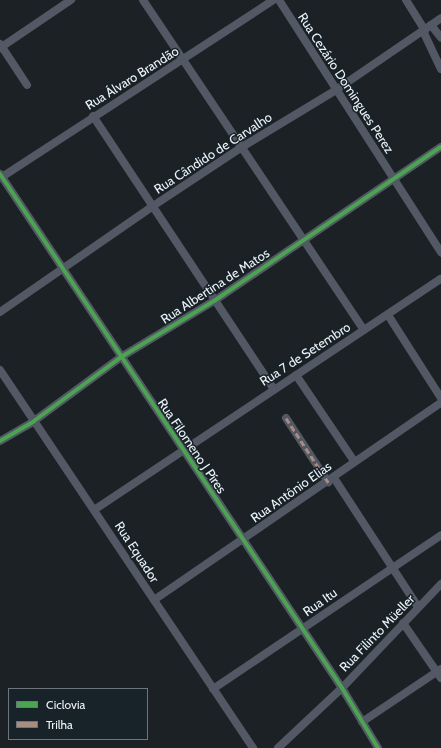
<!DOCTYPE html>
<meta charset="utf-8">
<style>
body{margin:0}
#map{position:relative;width:441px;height:748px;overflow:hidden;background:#1c2125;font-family:Cabin,sans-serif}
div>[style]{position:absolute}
.minor>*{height:8px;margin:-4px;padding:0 4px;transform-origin:4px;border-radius:4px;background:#525864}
.quiet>*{height:3px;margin-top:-1.5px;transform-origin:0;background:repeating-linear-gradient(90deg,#a88b81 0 6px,transparent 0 9px)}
.cycleway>*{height:4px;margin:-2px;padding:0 2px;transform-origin:2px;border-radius:2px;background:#4ca352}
span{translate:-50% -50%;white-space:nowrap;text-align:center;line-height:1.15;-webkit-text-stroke:3px #182229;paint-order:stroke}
.street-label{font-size:13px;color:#edf4f8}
.legend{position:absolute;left:8px;top:688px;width:140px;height:52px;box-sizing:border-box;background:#182229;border:1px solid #6d767c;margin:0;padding:5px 7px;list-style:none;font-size:12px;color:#edf4f8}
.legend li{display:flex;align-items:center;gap:8px;height:20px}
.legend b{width:20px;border:1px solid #6d767c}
</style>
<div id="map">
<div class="minor">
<i style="left:143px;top:0;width:397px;rotate:56.2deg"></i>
<i style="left:279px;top:0;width:300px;rotate:57.3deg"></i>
<i style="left:406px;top:0;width:36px;rotate:58deg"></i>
<i style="left:431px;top:25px;width:16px;rotate:52deg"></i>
<i style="left:423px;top:31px;width:42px;rotate:64.7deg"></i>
<i style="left:0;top:44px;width:49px;rotate:56.6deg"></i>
<i style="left:0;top:48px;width:86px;rotate:-34.1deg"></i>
<i style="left:93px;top:116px;width:328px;rotate:56.5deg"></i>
<i style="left:0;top:174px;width:617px;rotate:56.36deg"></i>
<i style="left:342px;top:688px;width:70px;rotate:59deg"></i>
<i style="left:2px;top:177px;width:325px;rotate:-33.1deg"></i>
<i style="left:0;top:312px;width:186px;rotate:-34.7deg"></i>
<i style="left:153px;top:206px;width:107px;rotate:-33.5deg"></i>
<i style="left:242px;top:147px;width:110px;rotate:-31.2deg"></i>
<i style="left:336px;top:90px;width:127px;rotate:-34.4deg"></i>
<i style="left:388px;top:315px;width:98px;rotate:57.4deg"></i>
<i style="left:0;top:370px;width:455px;rotate:56.2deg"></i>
<i style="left:296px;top:375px;width:104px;rotate:56deg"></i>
<i style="left:286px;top:418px;width:77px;rotate:56.7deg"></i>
<i style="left:0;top:441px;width:39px;rotate:-30deg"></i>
<i style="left:34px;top:421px;width:108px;rotate:-36.3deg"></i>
<i style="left:121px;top:357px;width:109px;rotate:-31.1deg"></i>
<i style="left:214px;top:301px;width:274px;rotate:-34.2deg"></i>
<i style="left:334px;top:478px;width:154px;rotate:56.9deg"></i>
<i style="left:94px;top:510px;width:417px;rotate:-33.7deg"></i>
<i style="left:154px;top:600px;width:348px;rotate:-34.5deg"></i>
<i style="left:403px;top:623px;width:67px;rotate:55.4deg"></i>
<i style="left:213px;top:689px;width:275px;rotate:-34deg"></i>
<i style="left:362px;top:722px;width:95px;rotate:-33.9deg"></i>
<i style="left:278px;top:748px;width:88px;rotate:-43.2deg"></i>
<i style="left:342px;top:688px;width:144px;rotate:-46.4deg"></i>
</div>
<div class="quiet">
<i style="left:286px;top:418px;width:77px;rotate:56.7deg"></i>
</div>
<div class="cycleway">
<i style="left:0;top:174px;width:617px;rotate:56.36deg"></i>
<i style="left:342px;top:688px;width:70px;rotate:59deg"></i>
<i style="left:0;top:441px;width:39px;rotate:-30deg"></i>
<i style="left:34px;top:421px;width:108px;rotate:-36.3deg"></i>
<i style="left:121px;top:357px;width:109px;rotate:-31.1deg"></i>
<i style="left:214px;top:301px;width:274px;rotate:-34.2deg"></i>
</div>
<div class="street-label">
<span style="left:132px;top:78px;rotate:-32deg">Rua Álvaro Brandão</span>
<span style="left:346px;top:83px;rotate:57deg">Rua Cezário Domingues Perez</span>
<span style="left:213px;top:153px;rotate:-33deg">Rua Cândido de Carvalho</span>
<span style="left:215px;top:286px;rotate:-33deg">Rua Albertina de Matos</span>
<span style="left:305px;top:354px;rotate:-33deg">Rua 7 de Setembro</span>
<span style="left:192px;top:446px;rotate:56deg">Rua Filomeno J Píres</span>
<span style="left:291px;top:492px;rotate:-35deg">Rua Antônio Elias</span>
<span style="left:137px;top:552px;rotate:57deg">Rua Equador</span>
<span style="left:320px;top:602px;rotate:-35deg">Rua Itu</span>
<span style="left:377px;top:633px;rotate:-46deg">Rua Filinto Müeller</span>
</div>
<ul class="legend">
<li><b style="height:5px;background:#4ca352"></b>Ciclovia</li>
<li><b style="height:5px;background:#a88b81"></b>Trilha</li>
</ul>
</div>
